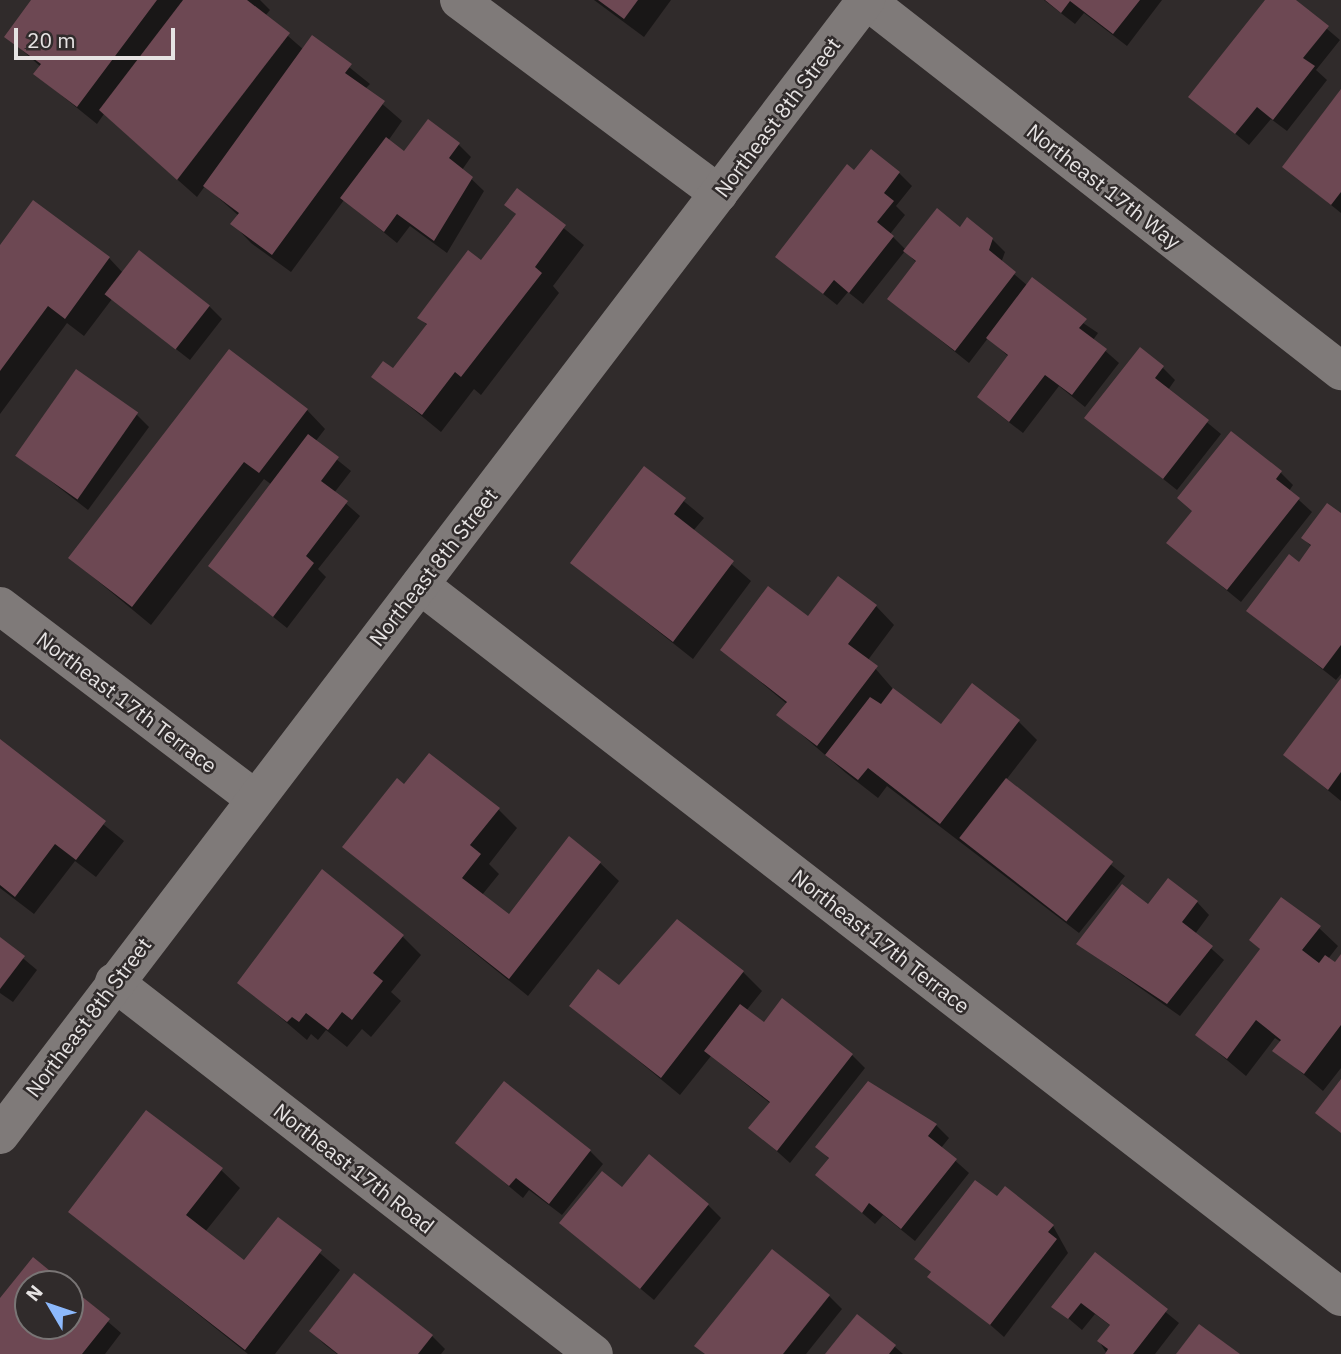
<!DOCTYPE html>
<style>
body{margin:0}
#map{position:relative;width:1341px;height:1354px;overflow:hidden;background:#302b2b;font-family:"IBM Plex Sans",sans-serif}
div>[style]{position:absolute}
.shadow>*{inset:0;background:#0007}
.building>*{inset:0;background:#6d4853;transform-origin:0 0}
.minor>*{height:38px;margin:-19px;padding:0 19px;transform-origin:19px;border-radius:19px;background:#7f7a79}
span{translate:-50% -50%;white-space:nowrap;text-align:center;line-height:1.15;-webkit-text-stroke:5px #302b2b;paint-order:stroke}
.street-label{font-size:21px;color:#e6e3e3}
.north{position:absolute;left:14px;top:1270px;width:70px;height:70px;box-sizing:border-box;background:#302b2b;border:2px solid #797575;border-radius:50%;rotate:309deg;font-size:19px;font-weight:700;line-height:28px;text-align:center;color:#e6e3e3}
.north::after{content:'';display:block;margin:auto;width:24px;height:32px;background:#8cb9fc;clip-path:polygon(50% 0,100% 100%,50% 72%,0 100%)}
.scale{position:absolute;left:14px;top:28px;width:161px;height:32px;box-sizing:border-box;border:4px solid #e6e3e3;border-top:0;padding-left:9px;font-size:21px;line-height:24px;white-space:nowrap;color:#e6e3e3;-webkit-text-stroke:5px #302b2b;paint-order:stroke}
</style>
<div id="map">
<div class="shadow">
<i style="clip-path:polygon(33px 0,260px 0,270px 10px,265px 16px,304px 50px,313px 38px,370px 84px,365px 89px,402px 121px,388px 141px,405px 154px,459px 145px,471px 157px,462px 170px,484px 191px,447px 253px,410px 226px,397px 243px,344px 200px,291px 272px,251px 243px,233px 224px,239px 216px,205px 186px,197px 197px,104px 114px,97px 124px,35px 74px,41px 67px,6px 36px)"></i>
<i style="clip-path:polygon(594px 0,671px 0,644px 37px)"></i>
<i style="clip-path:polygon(1044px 0,1162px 0,1127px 46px,1084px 13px,1075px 24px)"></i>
<i style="clip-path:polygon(1267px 0,1293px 0,1340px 40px,1316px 70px,1327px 80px,1287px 131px,1271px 119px,1249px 145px,1191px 97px)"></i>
<i style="clip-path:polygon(1341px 92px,1341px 213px,1284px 167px)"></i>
<i style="clip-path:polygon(854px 172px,899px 173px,912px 186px,896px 206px,905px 215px,890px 234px,906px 250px,960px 229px,992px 239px,1005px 252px,1001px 263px,1028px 286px,1098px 333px,1093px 340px,1119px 363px,1085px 407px,1059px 386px,1023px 433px,992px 409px,979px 397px,1009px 357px,988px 338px,969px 363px,889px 299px,917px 263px,905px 251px,863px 304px,848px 292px,837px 305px,777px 257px)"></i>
<i style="clip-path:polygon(518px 190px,584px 245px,553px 286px,559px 293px,481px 395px,474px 389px,441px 432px,374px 377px,393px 371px,428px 326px,419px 317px,481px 262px,517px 215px,507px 205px)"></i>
<i style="clip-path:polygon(0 247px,109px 258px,123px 273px,209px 306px,222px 319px,190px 360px,112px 299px,84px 336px,67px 323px,0 414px)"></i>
<i style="clip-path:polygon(1163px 368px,1175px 380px,1168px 390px,1221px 434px,1177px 490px,1087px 418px)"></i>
<i style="clip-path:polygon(307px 410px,325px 429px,315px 442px,351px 471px,334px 493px,360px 516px,318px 569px,326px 577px,287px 628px,210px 566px,272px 485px,264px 479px,151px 625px,70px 558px)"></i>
<i style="clip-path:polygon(136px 414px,149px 427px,88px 510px,16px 454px)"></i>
<i style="clip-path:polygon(644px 468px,704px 518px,693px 531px,751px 581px,693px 659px,572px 563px)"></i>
<i style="clip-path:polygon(1280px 472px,1293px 485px,1289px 491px,1312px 512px,1241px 602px,1169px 543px)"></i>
<i style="clip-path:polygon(1341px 516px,1341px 674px,1336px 680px,1249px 611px,1299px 564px,1312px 547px,1303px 538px)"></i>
<i style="clip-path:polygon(876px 606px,894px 625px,868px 660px,893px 689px,941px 726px,1018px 721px,1037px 740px,1006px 780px,1125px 876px,1079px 933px,887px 786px,878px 798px,846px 773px,779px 715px,787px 704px,722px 650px,808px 619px)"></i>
<i style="clip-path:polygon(1341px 681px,1341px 801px,1285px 755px)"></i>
<i style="clip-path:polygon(0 741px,124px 841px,96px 877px,75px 861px,34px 914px,0 888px)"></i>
<i style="clip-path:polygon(498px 809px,517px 828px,489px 864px,499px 874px,482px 895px,509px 916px,600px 863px,619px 881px,528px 996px,344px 847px)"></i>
<i style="clip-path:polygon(1197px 902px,1209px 915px,1195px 934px,1224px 960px,1180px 1016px,1078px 944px,1148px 907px)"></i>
<i style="clip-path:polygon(1319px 928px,1338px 946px,1328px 959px,1336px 964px,1341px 957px,1341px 1068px,1323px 1091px,1275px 1050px,1281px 1042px,1275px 1038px,1246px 1076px,1197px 1035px,1261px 950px,1251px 940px)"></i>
<i style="clip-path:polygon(402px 936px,421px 955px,391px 992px,401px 1001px,371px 1037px,362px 1029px,347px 1047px,326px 1030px,318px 1040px,311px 1034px,307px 1040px,240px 983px)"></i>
<i style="clip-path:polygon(0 939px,37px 970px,13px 1002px,0 993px)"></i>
<i style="clip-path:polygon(743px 972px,762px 991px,746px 1011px,764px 1024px,852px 1055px,865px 1068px,790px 1163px,751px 1128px,771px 1104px,711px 1056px,680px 1095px,572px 1006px,619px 988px)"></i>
<i style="clip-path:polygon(869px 1083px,936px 1125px,949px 1138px,941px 1148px,969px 1173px,915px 1241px,883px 1215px,875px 1224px,818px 1175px,830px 1160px,818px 1147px)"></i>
<i style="clip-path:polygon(457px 1143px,590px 1151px,603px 1164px,562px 1215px,529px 1190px,523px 1198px)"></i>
<i style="clip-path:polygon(221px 1170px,240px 1188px,205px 1232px,245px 1263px,279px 1219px,340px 1270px,275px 1354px,248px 1354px,70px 1212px)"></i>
<i style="clip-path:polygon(622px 1189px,708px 1205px,721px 1218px,654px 1300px,562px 1223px)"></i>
<i style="clip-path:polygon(997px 1198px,1053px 1226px,1068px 1253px,1004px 1337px,916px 1259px)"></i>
<i style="clip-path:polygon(1095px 1254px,1179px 1323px,1155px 1354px,1107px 1354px,1099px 1341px,1111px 1326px,1095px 1314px,1082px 1330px,1054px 1306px)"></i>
<i style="clip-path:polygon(33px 1260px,63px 1284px,28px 1284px,28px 1326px,70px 1326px,70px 1289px,121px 1333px,105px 1354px,0 1354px,0 1301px)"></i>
<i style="clip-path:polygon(355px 1275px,432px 1336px,445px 1349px,441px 1354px,337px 1354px,324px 1344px,311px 1331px)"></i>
<i style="clip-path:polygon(829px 1296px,842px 1309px,806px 1354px,705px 1354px)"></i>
<i style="clip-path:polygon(857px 1316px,895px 1347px,903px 1354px,827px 1354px)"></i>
</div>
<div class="building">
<i style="clip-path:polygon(31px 0,157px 0,77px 107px,33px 74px,41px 64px,4px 37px)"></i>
<i style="clip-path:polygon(183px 0,247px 0,290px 33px,177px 180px,99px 110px)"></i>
<i style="clip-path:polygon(598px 0,638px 0,624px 19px)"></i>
<i style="clip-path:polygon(1045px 0,1140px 0,1113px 34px,1070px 1px,1061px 13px)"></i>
<i style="clip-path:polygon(1265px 0,1296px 0,1329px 26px,1303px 58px,1315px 66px,1273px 120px,1257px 107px,1235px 134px,1188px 97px)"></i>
<i style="clip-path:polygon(312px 35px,352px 64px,345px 73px,385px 101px,272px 255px,230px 224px,239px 213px,203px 186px)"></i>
<i style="clip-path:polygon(1341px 89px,1341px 192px,1331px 205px,1282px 167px)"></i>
<i style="clip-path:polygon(428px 119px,460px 143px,449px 158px,473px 177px,434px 241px,397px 214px,384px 232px,340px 198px,386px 137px,404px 151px)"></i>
<i style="clip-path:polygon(871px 149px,900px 172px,884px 193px,894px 201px,877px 222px,894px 236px,849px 293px,834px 280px,823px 294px,775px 257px,847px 164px,854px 170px)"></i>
<i style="clip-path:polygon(517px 188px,566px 225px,535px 267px,542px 273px,461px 377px,455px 372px,422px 415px,371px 377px,383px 361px,393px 368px,427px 324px,417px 318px,468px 250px,481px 260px,516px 214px,504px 205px)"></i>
<i style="clip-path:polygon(33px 200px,110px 257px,65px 319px,48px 306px,0 371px,0 245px)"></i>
<i style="clip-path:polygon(937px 208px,960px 227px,967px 217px,993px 238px,989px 250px,1016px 272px,955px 351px,887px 299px,916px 261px,903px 251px)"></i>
<i style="left:139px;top:250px;width:90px;height:56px;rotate:38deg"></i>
<i style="clip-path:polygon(1032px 277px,1087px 319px,1079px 328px,1107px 349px,1072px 395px,1045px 375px,1009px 422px,977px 397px,1008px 355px,986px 338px)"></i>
<i style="clip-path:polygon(1140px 347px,1164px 366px,1155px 378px,1209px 420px,1163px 479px,1084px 418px)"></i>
<i style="clip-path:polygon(229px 349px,308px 409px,259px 473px,244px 462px,132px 607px,68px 558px)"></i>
<i style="left:76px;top:369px;width:76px;height:106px;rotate:35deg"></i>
<i style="clip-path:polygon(1231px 431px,1282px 471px,1276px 479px,1300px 498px,1227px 590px,1166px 543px,1192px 511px,1177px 498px)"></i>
<i style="clip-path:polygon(308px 434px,339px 457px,321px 481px,348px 501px,306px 556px,314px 563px,273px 617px,208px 566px)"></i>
<i style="clip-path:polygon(644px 466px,686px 498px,674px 514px,734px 561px,673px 642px,570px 563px)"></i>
<i style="clip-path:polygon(1327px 503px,1341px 513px,1341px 645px,1323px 669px,1246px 611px,1289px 554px,1299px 562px,1311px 545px,1301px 538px)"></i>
<i style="clip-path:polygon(838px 576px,877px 605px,848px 644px,878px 666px,817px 746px,776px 715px,787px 702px,720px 650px,768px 586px,808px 616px)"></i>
<i style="clip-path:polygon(1341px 678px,1341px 772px,1328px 790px,1283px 755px)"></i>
<i style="clip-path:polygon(972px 683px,1020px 720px,940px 824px,868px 768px,858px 780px,825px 755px,870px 697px,881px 704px,893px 688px,941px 724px)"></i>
<i style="clip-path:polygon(0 739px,106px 821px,76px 860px,55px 844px,15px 897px,0 885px)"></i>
<i style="clip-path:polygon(429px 753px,500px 808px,470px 845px,481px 854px,462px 878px,509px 914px,569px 836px,601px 862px,509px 979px,342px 847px,397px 778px,404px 784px)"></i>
<i style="left:1006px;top:778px;width:136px;height:76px;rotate:38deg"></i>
<i style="clip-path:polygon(322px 869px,404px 935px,373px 973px,383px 981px,352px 1020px,342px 1012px,328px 1030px,306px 1013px,299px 1022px,292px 1017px,287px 1022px,237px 983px)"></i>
<i style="clip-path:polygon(1168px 878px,1198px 901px,1182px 922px,1213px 946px,1167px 1004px,1076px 944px,1122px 884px,1148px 904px)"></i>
<i style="clip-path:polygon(1281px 897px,1321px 926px,1302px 950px,1319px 963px,1325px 955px,1335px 962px,1341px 954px,1341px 1025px,1304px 1074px,1272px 1051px,1281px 1040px,1256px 1020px,1227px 1059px,1195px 1035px,1260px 949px,1249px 940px)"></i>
<i style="clip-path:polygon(677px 919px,744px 971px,661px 1078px,569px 1006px,598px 969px,619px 985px)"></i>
<i style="clip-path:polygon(0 937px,25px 956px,0 989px)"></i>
<i style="clip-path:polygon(782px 998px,853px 1054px,777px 1151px,748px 1128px,770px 1102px,704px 1051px,740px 1004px,764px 1022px)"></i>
<i style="clip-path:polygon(1341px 1079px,1341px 1133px,1315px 1113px)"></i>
<i style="clip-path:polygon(504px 1081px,591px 1150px,549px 1204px,516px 1178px,509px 1186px,455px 1143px)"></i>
<i style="clip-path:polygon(868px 1081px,937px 1124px,928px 1136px,957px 1159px,901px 1229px,869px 1203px,862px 1213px,815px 1175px,829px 1158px,815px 1147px)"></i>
<i style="clip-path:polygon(146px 1110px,223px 1168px,186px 1215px,244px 1260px,278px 1217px,322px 1250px,245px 1350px,68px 1212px)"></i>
<i style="clip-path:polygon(649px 1154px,709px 1204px,640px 1289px,559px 1223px,602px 1171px,622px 1187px)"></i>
<i style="clip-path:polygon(975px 1180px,997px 1196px,1005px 1186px,1054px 1225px,1048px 1232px,1057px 1239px,990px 1325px,927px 1277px,931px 1272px,914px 1259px)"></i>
<i style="clip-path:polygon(772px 1249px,830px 1295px,783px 1354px,705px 1354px,694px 1346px)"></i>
<i style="clip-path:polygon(1095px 1252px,1168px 1309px,1133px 1354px,1105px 1354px,1108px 1349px,1097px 1341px,1110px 1325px,1081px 1303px,1068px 1319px,1051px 1307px)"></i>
<i style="clip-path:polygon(33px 1257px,66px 1284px,28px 1284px,28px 1326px,70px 1326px,70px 1287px,110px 1319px,82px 1354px,0 1354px,0 1298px)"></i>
<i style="clip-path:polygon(354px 1273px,433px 1335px,418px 1354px,338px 1354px,309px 1331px)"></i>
<i style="clip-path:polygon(857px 1314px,896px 1345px,889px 1354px,825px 1354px)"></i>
<i style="clip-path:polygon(1199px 1324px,1240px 1354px,1176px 1354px)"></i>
</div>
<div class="minor">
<i style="left:459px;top:0;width:324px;rotate:36.7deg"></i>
<i style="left:866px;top:0;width:603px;rotate:37.99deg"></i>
<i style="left:420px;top:585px;width:1164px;rotate:37.71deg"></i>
<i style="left:0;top:606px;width:318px;rotate:37.1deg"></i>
<i style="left:114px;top:982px;width:607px;rotate:37.78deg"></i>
<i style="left:0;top:1135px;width:1428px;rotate:-52.66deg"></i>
</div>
<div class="street-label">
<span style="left:777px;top:117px;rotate:-53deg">Northeast 8th Street</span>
<span style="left:1104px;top:186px;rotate:38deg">Northeast 17th Way</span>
<span style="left:433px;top:567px;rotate:-52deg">Northeast 8th Street</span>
<span style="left:127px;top:702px;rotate:37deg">Northeast 17th Terrace</span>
<span style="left:881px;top:941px;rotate:38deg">Northeast 17th Terrace</span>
<span style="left:88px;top:1017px;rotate:-53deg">Northeast 8th Street</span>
<span style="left:354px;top:1168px;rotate:38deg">Northeast 17th Road</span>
</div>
<div class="north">N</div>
<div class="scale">20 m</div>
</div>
